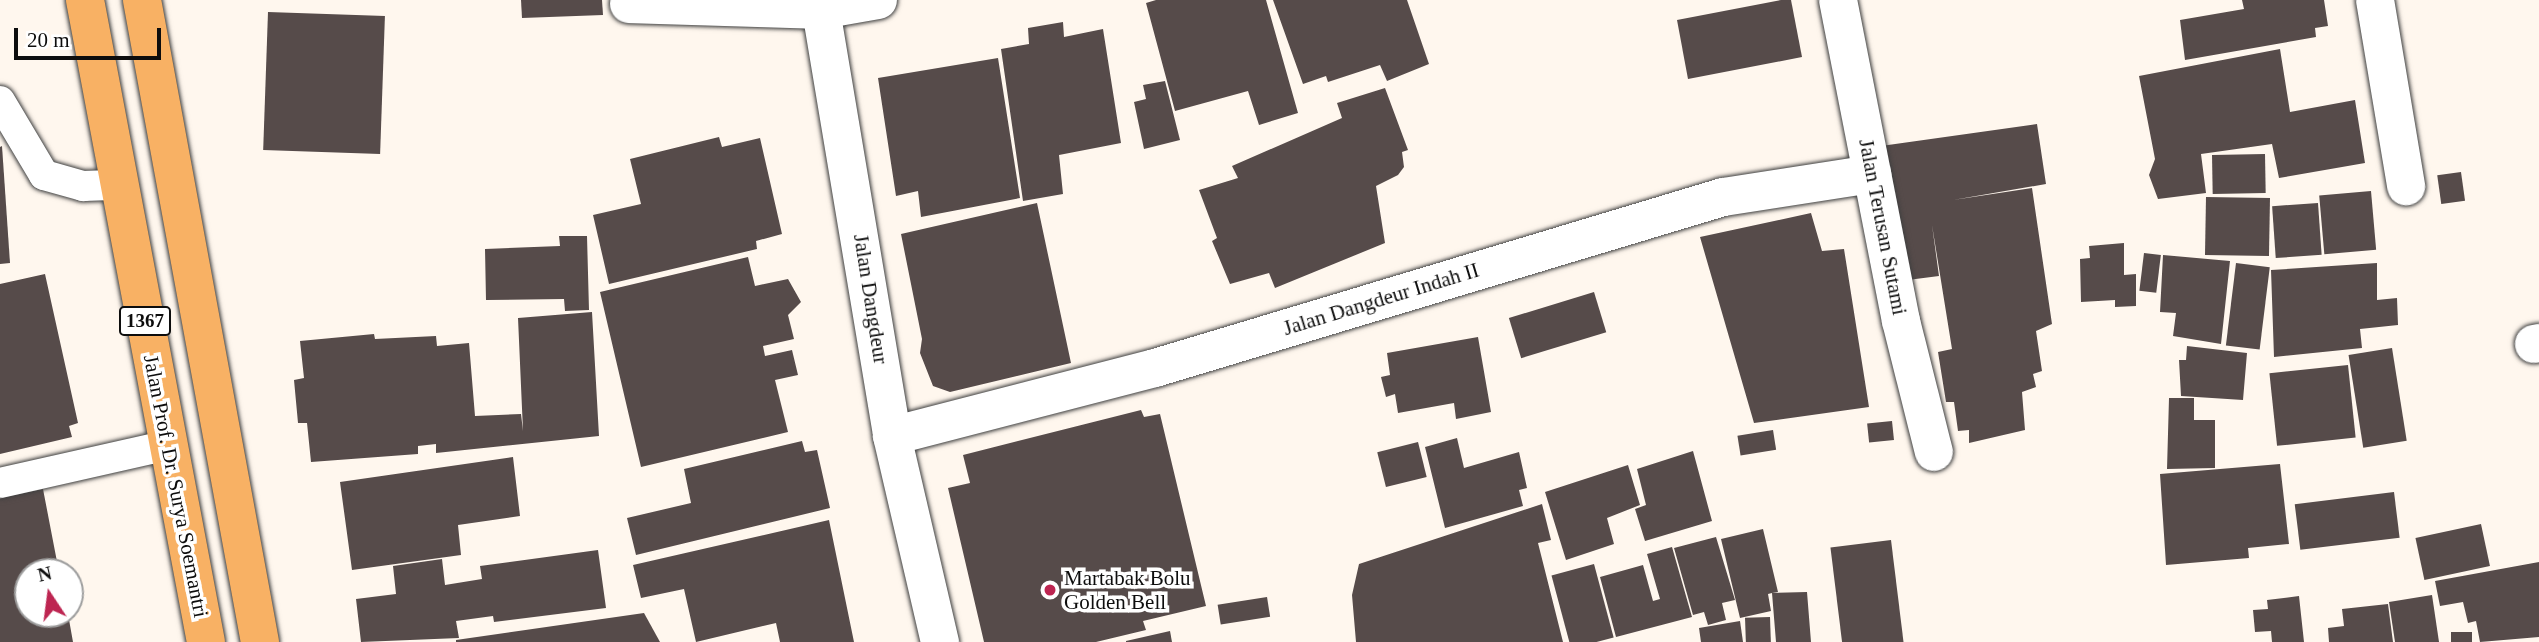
<!DOCTYPE html>
<style>
body{margin:0}
#map{position:relative;width:2539px;height:642px;overflow:hidden;background:#fff7ee;font-family:"Times New Roman",serif}
div>[style]{position:absolute}
.building>*{inset:0;background:#564b4a;transform-origin:0 0}
.roads{filter:drop-shadow(0 0 2px #404040) drop-shadow(0 0 2px #404040)}
.service>*{height:30px;margin:-15px;padding:0 15px;transform-origin:15px;border-radius:15px;background:#fff}
.minor>*{height:38px;margin:-19px;padding:0 19px;transform-origin:19px;border-radius:19px;background:#fff}
.primary>*{height:38px;margin:-19px;padding:0 19px;transform-origin:19px;border-radius:19px;background:#f8b164}
.dots>*{width:19px;height:19px;translate:-50% -50%;box-sizing:border-box;border:4px solid #fff;border-radius:50%}
span{translate:-50% -50%;white-space:nowrap;text-align:center;line-height:1.15;-webkit-text-stroke:7px #fff;paint-order:stroke}
.shield-label span{padding:2px 5px;background:#fff;border:2px solid;border-radius:5px;-webkit-text-stroke-width:0}
.shield-label{font-size:19px;color:#0d0d0d;font-weight:700}
.street-label{font-size:21px;color:#0d0d0d}
.poi-label{font-size:21px;color:#0d0d0d}
.left{translate:0 -50%;text-align:left}
.north{position:absolute;left:14px;top:558px;width:70px;height:70px;box-sizing:border-box;background:#fff;border:2px solid #9e9e9e;border-radius:50%;rotate:347deg;font-size:19px;font-weight:700;line-height:28px;text-align:center;color:#0d0d0d}
.north::after{content:'';display:block;margin:auto;width:24px;height:32px;background:#bd2551;clip-path:polygon(50% 0,100% 100%,50% 72%,0 100%)}
.scale{position:absolute;left:14px;top:28px;width:147px;height:32px;box-sizing:border-box;border:4px solid #0d0d0d;border-top:0;padding-left:9px;font-size:21px;line-height:24px;white-space:nowrap;color:#0d0d0d;-webkit-text-stroke:5px #fff;paint-order:stroke}
</style>
<div id="map">
<div class="building">
<i style="clip-path:polygon(521px 0,602px 0,603px 15px,522px 18px)"></i>
<i style="clip-path:polygon(1156px 0,1266px 0,1298px 113px,1259px 125px,1248px 91px,1175px 111px,1146px 3px)"></i>
<i style="clip-path:polygon(1273px 0,1407px 0,1429px 64px,1387px 81px,1380px 65px,1328px 82px,1326px 76px,1303px 84px)"></i>
<i style="clip-path:polygon(1781px 0,1791px 0,1802px 57px,1688px 79px,1677px 20px)"></i>
<i style="clip-path:polygon(2242px 0,2324px 0,2328px 26px,2315px 28px,2316px 37px,2185px 60px,2180px 20px,2244px 9px)"></i>
<i style="left:268px;top:12px;width:117px;height:138px;rotate:2deg"></i>
<i style="clip-path:polygon(1063px 22px,1064px 37px,1103px 29px,1121px 143px,1059px 155px,1063px 194px,1023px 201px,1001px 49px,1029px 44px,1028px 28px)"></i>
<i style="clip-path:polygon(2280px 49px,2290px 112px,2355px 100px,2365px 163px,2279px 178px,2272px 144px,2201px 154px,2206px 193px,2158px 199px,2149px 175px,2155px 159px,2139px 76px)"></i>
<i style="clip-path:polygon(998px 58px,1020px 198px,921px 217px,918px 191px,896px 196px,878px 78px)"></i>
<i style="clip-path:polygon(1165px 81px,1180px 140px,1144px 149px,1134px 102px,1146px 99px,1143px 85px)"></i>
<i style="clip-path:polygon(1385px 88px,1408px 150px,1402px 152px,1404px 167px,1398px 175px,1376px 186px,1385px 243px,1275px 288px,1269px 273px,1230px 284px,1212px 241px,1217px 238px,1199px 190px,1238px 178px,1232px 166px,1342px 118px,1337px 103px)"></i>
<i style="clip-path:polygon(2037px 124px,2046px 184px,1953px 200px,2032px 188px,2052px 324px,2036px 331px,2042px 371px,2033px 374px,2036px 387px,2022px 392px,2025px 430px,1969px 443px,1969px 430px,1958px 431px,1954px 402px,1946px 402px,1938px 352px,1952px 349px,1932px 225px,1939px 276px,1900px 281px,1881px 146px)"></i>
<i style="clip-path:polygon(719px 137px,722px 147px,760px 138px,782px 234px,756px 241px,757px 249px,609px 284px,593px 215px,641px 204px,630px 159px)"></i>
<i style="clip-path:polygon(2px 146px,10px 263px,0 264px,0 147px)"></i>
<i style="left:2265px;top:154px;width:39px;height:53px;rotate:89deg"></i>
<i style="left:2461px;top:172px;width:29px;height:24px;rotate:82deg"></i>
<i style="left:2371px;top:191px;width:59px;height:52px;rotate:85deg"></i>
<i style="left:2206px;top:197px;width:64px;height:58px;rotate:1deg"></i>
<i style="clip-path:polygon(1037px 203px,1071px 363px,950px 392px,933px 386px,920px 353px,922px 339px,901px 234px)"></i>
<i style="left:2318px;top:203px;width:52px;height:46px;rotate:86deg"></i>
<i style="clip-path:polygon(1811px 213px,1822px 251px,1844px 249px,1869px 407px,1754px 423px,1700px 237px)"></i>
<i style="clip-path:polygon(559px 236px,587px 236px,589px 310px,565px 311px,564px 299px,486px 300px,485px 249px,560px 246px)"></i>
<i style="clip-path:polygon(2124px 243px,2124px 275px,2136px 274px,2136px 306px,2115px 307px,2115px 300px,2081px 302px,2080px 259px,2090px 258px,2089px 246px)"></i>
<i style="left:2144px;top:253px;width:17px;height:38px;rotate:7deg"></i>
<i style="clip-path:polygon(2163px 255px,2230px 261px,2221px 344px,2173px 336px,2176px 313px,2160px 312px)"></i>
<i style="clip-path:polygon(748px 257px,755px 286px,788px 279px,801px 302px,788px 315px,794px 339px,763px 346px,765px 356px,792px 350px,798px 375px,775px 380px,788px 432px,641px 467px,600px 292px)"></i>
<i style="left:2236px;top:263px;width:34px;height:83px;rotate:7deg"></i>
<i style="clip-path:polygon(2377px 263px,2377px 300px,2397px 298px,2398px 325px,2360px 329px,2362px 348px,2274px 357px,2271px 270px)"></i>
<i style="clip-path:polygon(45px 274px,78px 423px,69px 426px,72px 437px,0 454px,0 284px)"></i>
<i style="left:1594px;top:292px;width:42px;height:89px;rotate:73deg"></i>
<i style="clip-path:polygon(592px 312px,599px 436px,436px 453px,436px 444px,418px 446px,418px 454px,311px 462px,307px 423px,298px 423px,294px 380px,304px 378px,300px 341px,374px 334px,375px 339px,436px 336px,437px 346px,469px 343px,475px 416px,521px 414px,523px 431px,518px 318px)"></i>
<i style="clip-path:polygon(1478px 337px,1491px 412px,1456px 419px,1454px 403px,1398px 413px,1395px 394px,1386px 397px,1381px 377px,1390px 375px,1387px 353px)"></i>
<i style="clip-path:polygon(2187px 346px,2247px 353px,2243px 400px,2181px 396px,2179px 360px,2186px 360px)"></i>
<i style="left:2392px;top:348px;width:94px;height:44px;rotate:81deg"></i>
<i style="left:2348px;top:365px;width:73px;height:79px;rotate:84deg"></i>
<i style="clip-path:polygon(2169px 398px,2194px 398px,2194px 420px,2215px 420px,2215px 468px,2167px 469px)"></i>
<i style="clip-path:polygon(1141px 410px,1144px 417px,1160px 414px,1206px 606px,1143px 621px,1146px 630px,1096px 642px,984px 642px,948px 488px,970px 483px,963px 455px)"></i>
<i style="left:1892px;top:421px;width:19px;height:25px;rotate:84deg"></i>
<i style="left:1773px;top:430px;width:20px;height:36px;rotate:81deg"></i>
<i style="clip-path:polygon(1457px 438px,1464px 468px,1519px 452px,1527px 488px,1519px 490px,1523px 506px,1445px 528px,1425px 447px)"></i>
<i style="clip-path:polygon(802px 441px,805px 452px,817px 450px,830px 508px,636px 555px,627px 518px,691px 503px,684px 469px)"></i>
<i style="left:1418px;top:442px;width:36px;height:42px;rotate:76deg"></i>
<i style="clip-path:polygon(1693px 451px,1712px 521px,1645px 541px,1635px 509px,1646px 505px,1637px 469px)"></i>
<i style="clip-path:polygon(513px 457px,520px 516px,458px 525px,461px 555px,352px 570px,340px 482px)"></i>
<i style="clip-path:polygon(2280px 464px,2289px 544px,2248px 548px,2249px 558px,2166px 565px,2160px 474px)"></i>
<i style="clip-path:polygon(1628px 465px,1640px 505px,1607px 518px,1614px 544px,1566px 560px,1545px 492px)"></i>
<i style="clip-path:polygon(43px 489px,59px 572px,28px 572px,28px 614px,68px 614px,73px 642px,0 642px,0 498px)"></i>
<i style="left:2394px;top:492px;width:46px;height:100px;rotate:83deg"></i>
<i style="clip-path:polygon(1542px 504px,1551px 540px,1538px 543px,1563px 642px,1356px 642px,1352px 595px,1359px 564px)"></i>
<i style="clip-path:polygon(829px 520px,854px 642px,780px 642px,776px 623px,696px 642px,684px 589px,641px 598px,633px 565px)"></i>
<i style="left:2481px;top:524px;width:43px;height:67px;rotate:78deg"></i>
<i style="clip-path:polygon(1763px 529px,1778px 592px,1772px 593px,1807px 592px,1811px 642px,1776px 642px,1772px 593px,1768px 594px,1771px 611px,1740px 618px,1721px 539px)"></i>
<i style="clip-path:polygon(1716px 537px,1735px 600px,1722px 603px,1726px 620px,1708px 625px,1704px 612px,1693px 615px,1674px 548px)"></i>
<i style="left:1891px;top:540px;width:103px;height:61px;rotate:83deg"></i>
<i style="clip-path:polygon(1672px 547px,1692px 617px,1616px 637px,1600px 577px,1643px 565px,1653px 601px,1660px 599px,1647px 554px)"></i>
<i style="clip-path:polygon(598px 550px,606px 608px,494px 622px,493px 616px,456px 621px,459px 638px,361px 642px,356px 599px,396px 594px,393px 566px,442px 559px,445px 585px,482px 579px,480px 566px)"></i>
<i style="clip-path:polygon(2539px 562px,2539px 637px,2480px 642px,2476px 621px,2468px 623px,2463px 602px,2440px 606px,2435px 581px)"></i>
<i style="left:1594px;top:564px;width:76px;height:44px;rotate:75deg"></i>
<i style="clip-path:polygon(2432px 595px,2439px 642px,2395px 642px,2389px 602px)"></i>
<i style="clip-path:polygon(2299px 596px,2304px 642px,2272px 642px,2271px 631px,2255px 632px,2253px 610px,2268px 609px,2267px 600px)"></i>
<i style="left:1267px;top:597px;width:20px;height:50px;rotate:81deg"></i>
<i style="clip-path:polygon(2388px 604px,2393px 642px,2329px 642px,2328px 628px,2344px 626px,2342px 609px)"></i>
<i style="clip-path:polygon(644px 613px,660px 642px,456px 642px,456px 640px)"></i>
<i style="left:1770px;top:617px;width:25px;height:25px;rotate:88deg"></i>
<i style="clip-path:polygon(1740px 621px,1743px 642px,1701px 642px,1699px 628px)"></i>
<i style="clip-path:polygon(1170px 631px,1172px 642px,1126px 642px,1126px 641px)"></i>
<i style="left:2451px;top:632px;width:21px;height:10px"></i>
</div>
<div class="roads">
<div class="service">
<i style="left:0;top:101px;width:86px;rotate:59.3deg"></i>
<i style="left:44px;top:175px;width:41px;rotate:15.8deg"></i>
<i style="left:83px;top:186px;width:36px;rotate:-2deg"></i>
<i style="left:0;top:483px;width:172px;rotate:-12.7deg"></i>
</div>
<div class="minor">
<i style="left:878px;top:0;width:58px;rotate:170deg"></i>
<i style="left:821px;top:10px;width:432px;rotate:80.5deg"></i>
<i style="left:892px;top:436px;width:212px;rotate:76.9deg"></i>
<i style="left:1838px;top:0;width:327px;rotate:78.9deg"></i>
<i style="left:1901px;top:321px;width:135px;rotate:75.9deg"></i>
<i style="left:2375px;top:0;width:189px;rotate:80.5deg"></i>
<i style="left:629px;top:4px;width:192px;rotate:1.8deg"></i>
<i style="left:2534px;top:344px;width:5px;rotate:-11deg"></i>
<i style="left:892px;top:436px;width:272px;rotate:-14.5deg"></i>
<i style="left:1155px;top:368px;width:593px;rotate:-16.75deg"></i>
<i style="left:1723px;top:197px;width:151px;rotate:-8.8deg"></i>
</div>
<div class="primary">
<i style="left:85px;top:0;width:653px;rotate:79.33deg"></i>
<i style="left:142px;top:0;width:653px;rotate:79.59deg"></i>
</div>
</div>
<div class="dots">
<i style="left:1050px;top:590px;background:#bd2551"></i>
</div>
<div class="shield-label">
<span style="left:145px;top:321px">1367</span>
</div>
<div class="street-label">
<span style="left:1883px;top:227px;rotate:79deg">Jalan Terusan Sutami</span>
<span style="left:871px;top:299px;rotate:81deg">Jalan Dangdeur</span>
<span style="left:1381px;top:299px;rotate:-17deg">Jalan Dangdeur Indah II</span>
<span style="left:176px;top:486px;rotate:79deg">Jalan Prof. Dr. Surya Soemantri</span>
</div>
<div class="poi-label">
<span class="left" style="left:1064px;top:590px">Martabak Bolu<br>Golden Bell</span>
</div>
<div class="north">N</div>
<div class="scale">20 m</div>
</div>
